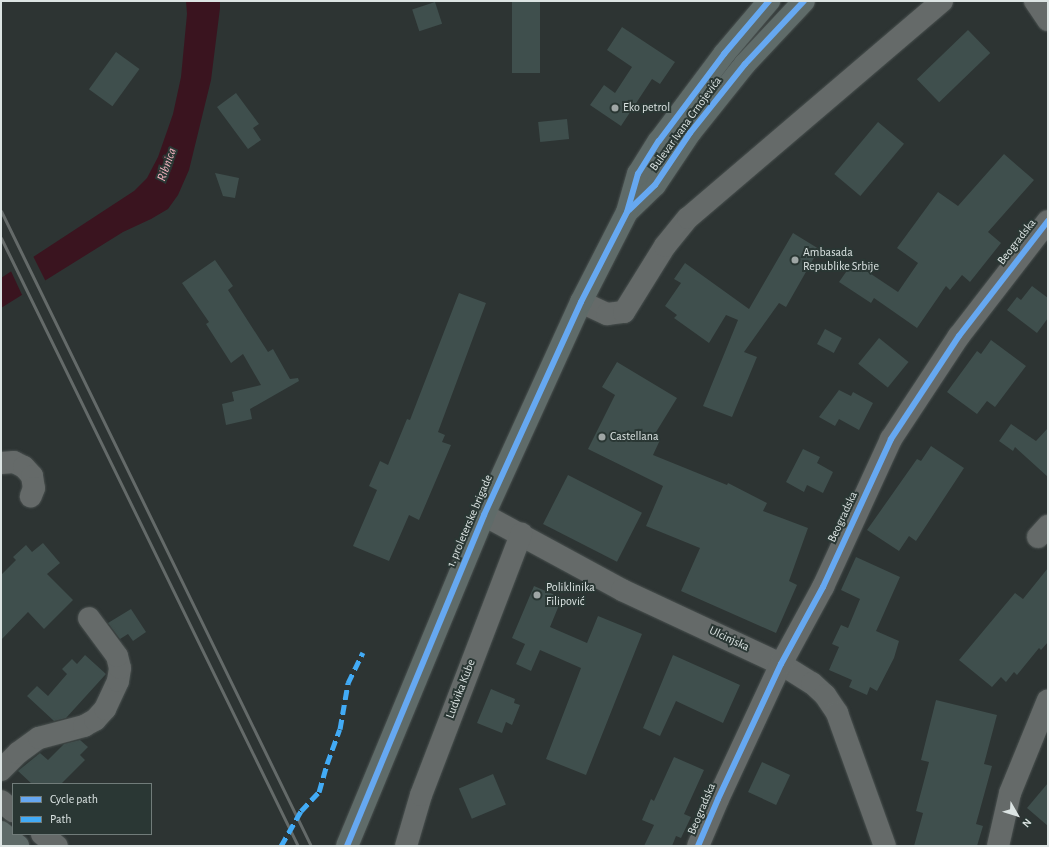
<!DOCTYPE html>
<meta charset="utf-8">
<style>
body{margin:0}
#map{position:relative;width:1049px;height:847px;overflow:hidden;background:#2d3433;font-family:"Alegreya Sans",sans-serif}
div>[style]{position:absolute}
.water>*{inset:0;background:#3a141f}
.pier>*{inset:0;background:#2d3433}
.building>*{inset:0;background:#3f4f4d;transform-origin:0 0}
.roads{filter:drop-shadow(0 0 1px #49504f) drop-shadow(0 0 1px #49504f)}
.minor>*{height:22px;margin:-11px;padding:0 11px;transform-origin:11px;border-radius:11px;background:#656a69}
.major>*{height:22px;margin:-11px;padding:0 11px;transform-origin:11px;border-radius:11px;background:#5f6b69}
.rail>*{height:3px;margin:-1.5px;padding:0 1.5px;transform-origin:1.5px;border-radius:1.5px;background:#646a69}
.quiet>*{height:5px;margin-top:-2.5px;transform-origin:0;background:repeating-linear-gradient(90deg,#42abf6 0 10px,transparent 0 15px)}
.cycleway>*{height:6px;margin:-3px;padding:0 3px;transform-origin:3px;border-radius:3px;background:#66a8f1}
.dots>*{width:11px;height:11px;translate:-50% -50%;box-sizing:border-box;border:2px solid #2a3734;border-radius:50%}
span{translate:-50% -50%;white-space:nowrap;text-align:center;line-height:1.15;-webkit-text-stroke:4px #2a3734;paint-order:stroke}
.poi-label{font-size:12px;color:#dce4e3}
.left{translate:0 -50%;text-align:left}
.street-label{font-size:12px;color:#dce4e3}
.water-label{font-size:13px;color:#f7b5c2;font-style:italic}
.frame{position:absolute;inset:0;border:2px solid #dce4e3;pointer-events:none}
.legend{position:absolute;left:12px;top:783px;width:140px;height:52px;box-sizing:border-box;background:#2a3734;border:1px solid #717c7a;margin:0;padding:5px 7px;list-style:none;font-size:12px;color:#dce4e3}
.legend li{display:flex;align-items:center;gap:8px;height:20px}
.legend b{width:20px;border:1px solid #717c7a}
.north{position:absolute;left:997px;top:795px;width:40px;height:40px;-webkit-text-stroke:3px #2a3734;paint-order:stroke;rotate:129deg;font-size:11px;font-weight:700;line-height:16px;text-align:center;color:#dce4e3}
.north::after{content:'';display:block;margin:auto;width:14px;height:18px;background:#dce4e3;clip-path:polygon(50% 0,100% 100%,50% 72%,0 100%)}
</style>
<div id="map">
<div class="water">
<i style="clip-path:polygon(186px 1px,220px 1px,220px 8px,211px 80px,189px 170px,178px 195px,168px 209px,151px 219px,123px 232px,1px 308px,1px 278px,134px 191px,147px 178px,158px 157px,173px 114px,181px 77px,187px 14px)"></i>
</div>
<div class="pier">
<i style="clip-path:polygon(32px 254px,46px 282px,23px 297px,10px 269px)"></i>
</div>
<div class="building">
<i style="left:512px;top:1px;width:28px;height:72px"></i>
<i style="left:435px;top:2px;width:23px;height:24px;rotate:72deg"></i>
<i style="clip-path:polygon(622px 27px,675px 62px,660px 84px,652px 79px,621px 126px,590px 105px,604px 85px,615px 93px,632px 67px,607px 50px)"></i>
<i style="left:968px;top:30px;width:32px;height:71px;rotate:46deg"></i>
<i style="left:116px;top:52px;width:29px;height:46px;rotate:36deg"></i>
<i style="clip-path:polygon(236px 93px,259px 124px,253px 128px,261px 140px,248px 149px,217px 107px)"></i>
<i style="left:567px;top:119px;width:20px;height:29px;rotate:84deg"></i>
<i style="left:878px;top:122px;width:34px;height:68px;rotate:40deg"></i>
<i style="clip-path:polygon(1004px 154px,1034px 180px,988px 232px,1001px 243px,970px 282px,962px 275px,950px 290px,946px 286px,917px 328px,874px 298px,871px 303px,839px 282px,853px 262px,898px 292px,918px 263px,897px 248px,938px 192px,958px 206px)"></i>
<i style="clip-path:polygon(215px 173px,239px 178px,235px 198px,223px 196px)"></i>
<i style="clip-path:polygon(793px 233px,819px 249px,786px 307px,779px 303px,744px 352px,757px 357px,732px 417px,703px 406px,738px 320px,726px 315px,709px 343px,674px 318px,677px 315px,665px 306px,681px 283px,674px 279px,685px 263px,749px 309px)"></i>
<i style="clip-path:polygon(215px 260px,233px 286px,228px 290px,268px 352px,273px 349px,290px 379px,298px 378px,299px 381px,250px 409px,252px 419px,226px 425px,222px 404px,234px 401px,232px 392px,261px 385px,243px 354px,231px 363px,206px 324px,209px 322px,182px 283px)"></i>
<i style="clip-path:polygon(1032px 286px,1048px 298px,1048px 318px,1037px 333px,1007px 310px,1017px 297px,1021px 300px)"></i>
<i style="clip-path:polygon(459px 293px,486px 303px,438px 432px,445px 435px,442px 442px,451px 445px,419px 520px,409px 515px,389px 561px,353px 546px,377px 490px,369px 486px,380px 461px,388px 465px,407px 419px,410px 420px)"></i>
<i style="left:825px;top:329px;width:19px;height:17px;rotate:28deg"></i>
<i style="left:879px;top:338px;width:38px;height:33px;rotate:39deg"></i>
<i style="clip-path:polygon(991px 340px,1026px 366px,995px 407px,987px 401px,977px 414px,947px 392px,977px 351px,981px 354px)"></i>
<i style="clip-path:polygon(617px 362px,677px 398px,653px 437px,660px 440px,653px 455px,727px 485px,728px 483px,767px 503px,763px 511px,808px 528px,789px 581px,797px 585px,776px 633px,681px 591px,700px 548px,646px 526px,663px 486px,588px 449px,615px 395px,602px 387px)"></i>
<i style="clip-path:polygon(839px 390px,851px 396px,853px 392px,873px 403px,859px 430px,839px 419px,835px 426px,819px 417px)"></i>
<i style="clip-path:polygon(1011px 424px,1036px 441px,1048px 428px,1048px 477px,1015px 447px,1013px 451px,999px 441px)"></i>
<i style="clip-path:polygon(931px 446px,964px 468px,916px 541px,909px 536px,899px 551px,867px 530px,917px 459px,921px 461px)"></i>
<i style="clip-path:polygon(803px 449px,820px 457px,817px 463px,833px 472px,823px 493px,807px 485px,804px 492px,786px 482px)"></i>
<i style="left:568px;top:475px;width:83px;height:55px;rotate:27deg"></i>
<i style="clip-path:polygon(43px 543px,60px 563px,47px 574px,73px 600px,44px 629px,28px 612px,1px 640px,1px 575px,16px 560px,13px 557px,26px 545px,32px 552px)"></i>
<i style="clip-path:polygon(856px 557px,900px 577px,876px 631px,899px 641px,894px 658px,877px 691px,870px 687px,867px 695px,849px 687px,852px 680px,829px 670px,839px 647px,832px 644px,841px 625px,848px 628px,860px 599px,841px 590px)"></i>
<i style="clip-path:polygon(1048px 568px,1048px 642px,1041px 650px,1039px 648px,1017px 675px,1014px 672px,1006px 682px,1001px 677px,992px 687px,959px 660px,1015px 593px,1023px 599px)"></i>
<i style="clip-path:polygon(534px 586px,562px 598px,550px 627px,587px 643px,598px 616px,642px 634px,586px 775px,546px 759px,581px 668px,540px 650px,531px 671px,516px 664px,525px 644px,512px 638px)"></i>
<i style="clip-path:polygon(131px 609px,146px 632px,133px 641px,128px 634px,120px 639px,108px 623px)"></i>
<i style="clip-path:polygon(85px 655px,106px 674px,66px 718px,54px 721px,27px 696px,37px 686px,48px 696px,67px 674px,62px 669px,72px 659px,77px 664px)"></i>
<i style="clip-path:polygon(673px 655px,740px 685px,723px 723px,676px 701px,660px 736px,643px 728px)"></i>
<i style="clip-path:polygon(491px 689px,515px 699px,514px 703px,520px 705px,512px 725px,506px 722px,502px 733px,477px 723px)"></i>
<i style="clip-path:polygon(936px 700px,997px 715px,984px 764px,992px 766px,976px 824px,983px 826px,977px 846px,914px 846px,923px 813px,916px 811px,929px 762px,921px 760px)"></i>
<i style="clip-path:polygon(80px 740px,88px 747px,80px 755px,85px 760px,61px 784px,32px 784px,18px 771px,40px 753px,48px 760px,64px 744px)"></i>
<i style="clip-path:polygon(674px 757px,704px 770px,684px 814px,691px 817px,681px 838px,676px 836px,672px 846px,644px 846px,654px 825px,642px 820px,651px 799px,654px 801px)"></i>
<i style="left:762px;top:762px;width:31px;height:33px;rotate:25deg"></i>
<i style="left:493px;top:774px;width:33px;height:37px;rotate:67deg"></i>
<i style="clip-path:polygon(1048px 783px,1048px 826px,1027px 808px)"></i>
</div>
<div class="roads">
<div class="minor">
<i style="left:1035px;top:1px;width:23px;rotate:56deg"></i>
<i style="left:581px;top:302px;width:29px;rotate:25deg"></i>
<i style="left:607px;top:314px;width:17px;rotate:-7deg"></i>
<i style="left:624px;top:312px;width:78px;rotate:-58.2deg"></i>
<i style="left:665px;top:246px;width:36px;rotate:-51deg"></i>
<i style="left:688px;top:218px;width:334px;rotate:-40.5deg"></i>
<i style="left:1px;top:463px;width:13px;rotate:-4deg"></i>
<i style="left:14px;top:462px;width:11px;rotate:27deg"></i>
<i style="left:24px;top:467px;width:12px;rotate:48deg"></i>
<i style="left:32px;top:476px;width:12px;rotate:81deg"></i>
<i style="left:34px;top:488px;width:9px;rotate:111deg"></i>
<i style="left:484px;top:515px;width:157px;rotate:28.5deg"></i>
<i style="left:622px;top:590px;width:175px;rotate:25deg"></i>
<i style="left:781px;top:664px;width:36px;rotate:32deg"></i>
<i style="left:812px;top:683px;width:18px;rotate:43deg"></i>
<i style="left:825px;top:695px;width:22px;rotate:56deg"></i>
<i style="left:837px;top:713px;width:141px;rotate:70.2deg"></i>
<i style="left:1038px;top:537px;width:15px;rotate:-48deg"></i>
<i style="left:1px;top:770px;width:24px;rotate:-45deg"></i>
<i style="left:18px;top:753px;width:26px;rotate:-36deg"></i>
<i style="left:39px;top:738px;width:47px;rotate:-14.9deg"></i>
<i style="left:84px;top:726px;width:13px;rotate:-29deg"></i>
<i style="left:95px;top:720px;width:15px;rotate:-48deg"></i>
<i style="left:105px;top:709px;width:31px;rotate:-65deg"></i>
<i style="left:118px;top:681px;width:13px;rotate:-81deg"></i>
<i style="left:120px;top:668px;width:12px;rotate:-104deg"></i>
<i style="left:117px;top:656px;width:47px;rotate:-126.4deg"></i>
<i style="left:1px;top:801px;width:16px;rotate:40deg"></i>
<i style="left:42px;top:834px;width:19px;rotate:39deg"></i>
<i style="left:406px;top:846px;width:53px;rotate:-73.6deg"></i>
<i style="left:421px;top:795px;width:280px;rotate:-69deg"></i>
<i style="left:698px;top:846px;width:51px;rotate:-66.9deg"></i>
<i style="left:718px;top:799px;width:149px;rotate:-65deg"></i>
<i style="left:781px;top:664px;width:88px;rotate:-61.4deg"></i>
<i style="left:823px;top:587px;width:163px;rotate:-65.3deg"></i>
<i style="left:891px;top:439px;width:123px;rotate:-56.6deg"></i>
<i style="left:959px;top:336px;width:145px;rotate:-52.3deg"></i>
<i style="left:998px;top:846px;width:54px;rotate:-77.2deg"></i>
<i style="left:1010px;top:793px;width:100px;rotate:-67.8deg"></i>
</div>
<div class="major">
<i style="left:628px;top:211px;width:37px;rotate:-44deg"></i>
<i style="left:655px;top:185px;width:63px;rotate:-56.1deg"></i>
<i style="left:690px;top:133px;width:88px;rotate:-51.4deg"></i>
<i style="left:745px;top:64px;width:86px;rotate:-46.9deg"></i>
<i style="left:1px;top:832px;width:22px;rotate:39deg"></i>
<i style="left:347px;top:846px;width:358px;rotate:-67.5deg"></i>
<i style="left:484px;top:515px;width:234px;rotate:-65.5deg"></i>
<i style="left:581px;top:302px;width:101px;rotate:-62.9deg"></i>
<i style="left:627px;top:212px;width:40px;rotate:-74deg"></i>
<i style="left:638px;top:174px;width:39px;rotate:-58deg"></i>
<i style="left:659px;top:141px;width:109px;rotate:-53.2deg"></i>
<i style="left:724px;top:54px;width:70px;rotate:-49.7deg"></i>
</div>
</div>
<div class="rail">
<i style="left:1px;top:211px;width:707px;rotate:63.98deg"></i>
<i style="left:1px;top:238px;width:677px;rotate:63.97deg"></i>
</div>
<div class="quiet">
<i style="left:281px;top:846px;width:40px;rotate:-60.3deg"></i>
<i style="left:301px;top:811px;width:26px;rotate:-47deg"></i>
<i style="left:319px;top:792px;width:29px;rotate:-74deg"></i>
<i style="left:327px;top:764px;width:37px;rotate:-70deg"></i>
<i style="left:340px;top:729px;width:47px;rotate:-80.1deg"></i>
<i style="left:348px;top:683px;width:34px;rotate:-64deg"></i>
</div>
<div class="cycleway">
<i style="left:629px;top:210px;width:36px;rotate:-44deg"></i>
<i style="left:655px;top:185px;width:63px;rotate:-56.1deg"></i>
<i style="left:690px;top:133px;width:88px;rotate:-51.4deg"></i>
<i style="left:745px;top:64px;width:86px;rotate:-46.9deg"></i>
<i style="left:347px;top:846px;width:358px;rotate:-67.5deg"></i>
<i style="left:484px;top:515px;width:234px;rotate:-65.5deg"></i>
<i style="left:581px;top:302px;width:101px;rotate:-62.9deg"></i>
<i style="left:627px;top:212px;width:40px;rotate:-74deg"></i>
<i style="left:638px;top:174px;width:39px;rotate:-58deg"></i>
<i style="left:659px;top:141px;width:109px;rotate:-53.2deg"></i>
<i style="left:724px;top:54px;width:70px;rotate:-49.7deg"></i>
<i style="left:698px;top:846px;width:51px;rotate:-66.9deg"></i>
<i style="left:718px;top:799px;width:149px;rotate:-65deg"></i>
<i style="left:781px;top:664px;width:88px;rotate:-61.4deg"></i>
<i style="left:823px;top:587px;width:163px;rotate:-65.3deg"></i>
<i style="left:891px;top:439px;width:123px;rotate:-56.6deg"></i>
<i style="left:959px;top:336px;width:145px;rotate:-52.3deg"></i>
</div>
<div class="dots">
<i style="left:615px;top:108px;background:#9fa6a5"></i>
<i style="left:795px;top:260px;background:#9fa6a5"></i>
<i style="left:602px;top:437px;background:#9fa6a5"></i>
<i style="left:537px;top:595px;background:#9fa6a5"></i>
</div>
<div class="poi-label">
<span class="left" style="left:623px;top:108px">Eko petrol</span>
<span class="left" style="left:803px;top:260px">Ambasada<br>Republike Srbije</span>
<span class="left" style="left:610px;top:437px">Castellana</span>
<span class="left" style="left:546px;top:595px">Poliklinika<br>Filipović</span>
</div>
<div class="street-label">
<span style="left:686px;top:124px;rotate:-54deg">Bulevar Ivana Crnojevića</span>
<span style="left:1017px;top:242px;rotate:-52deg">Beogradska</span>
<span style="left:843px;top:517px;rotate:-65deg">Beogradska</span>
<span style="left:470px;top:521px;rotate:-67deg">1. proleterske brigade</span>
<span style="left:729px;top:639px;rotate:25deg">Ulcinjska</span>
<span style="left:461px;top:689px;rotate:-69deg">Ludvika Kube</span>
<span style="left:702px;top:809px;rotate:-67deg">Beogradska</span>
</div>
<div class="water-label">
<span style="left:168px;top:165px;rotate:-70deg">Ribnica</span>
</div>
<div class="frame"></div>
<ul class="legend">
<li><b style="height:5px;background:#66a8f1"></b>Cycle path</li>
<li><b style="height:5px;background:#42abf6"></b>Path</li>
</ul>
<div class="north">N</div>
</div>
